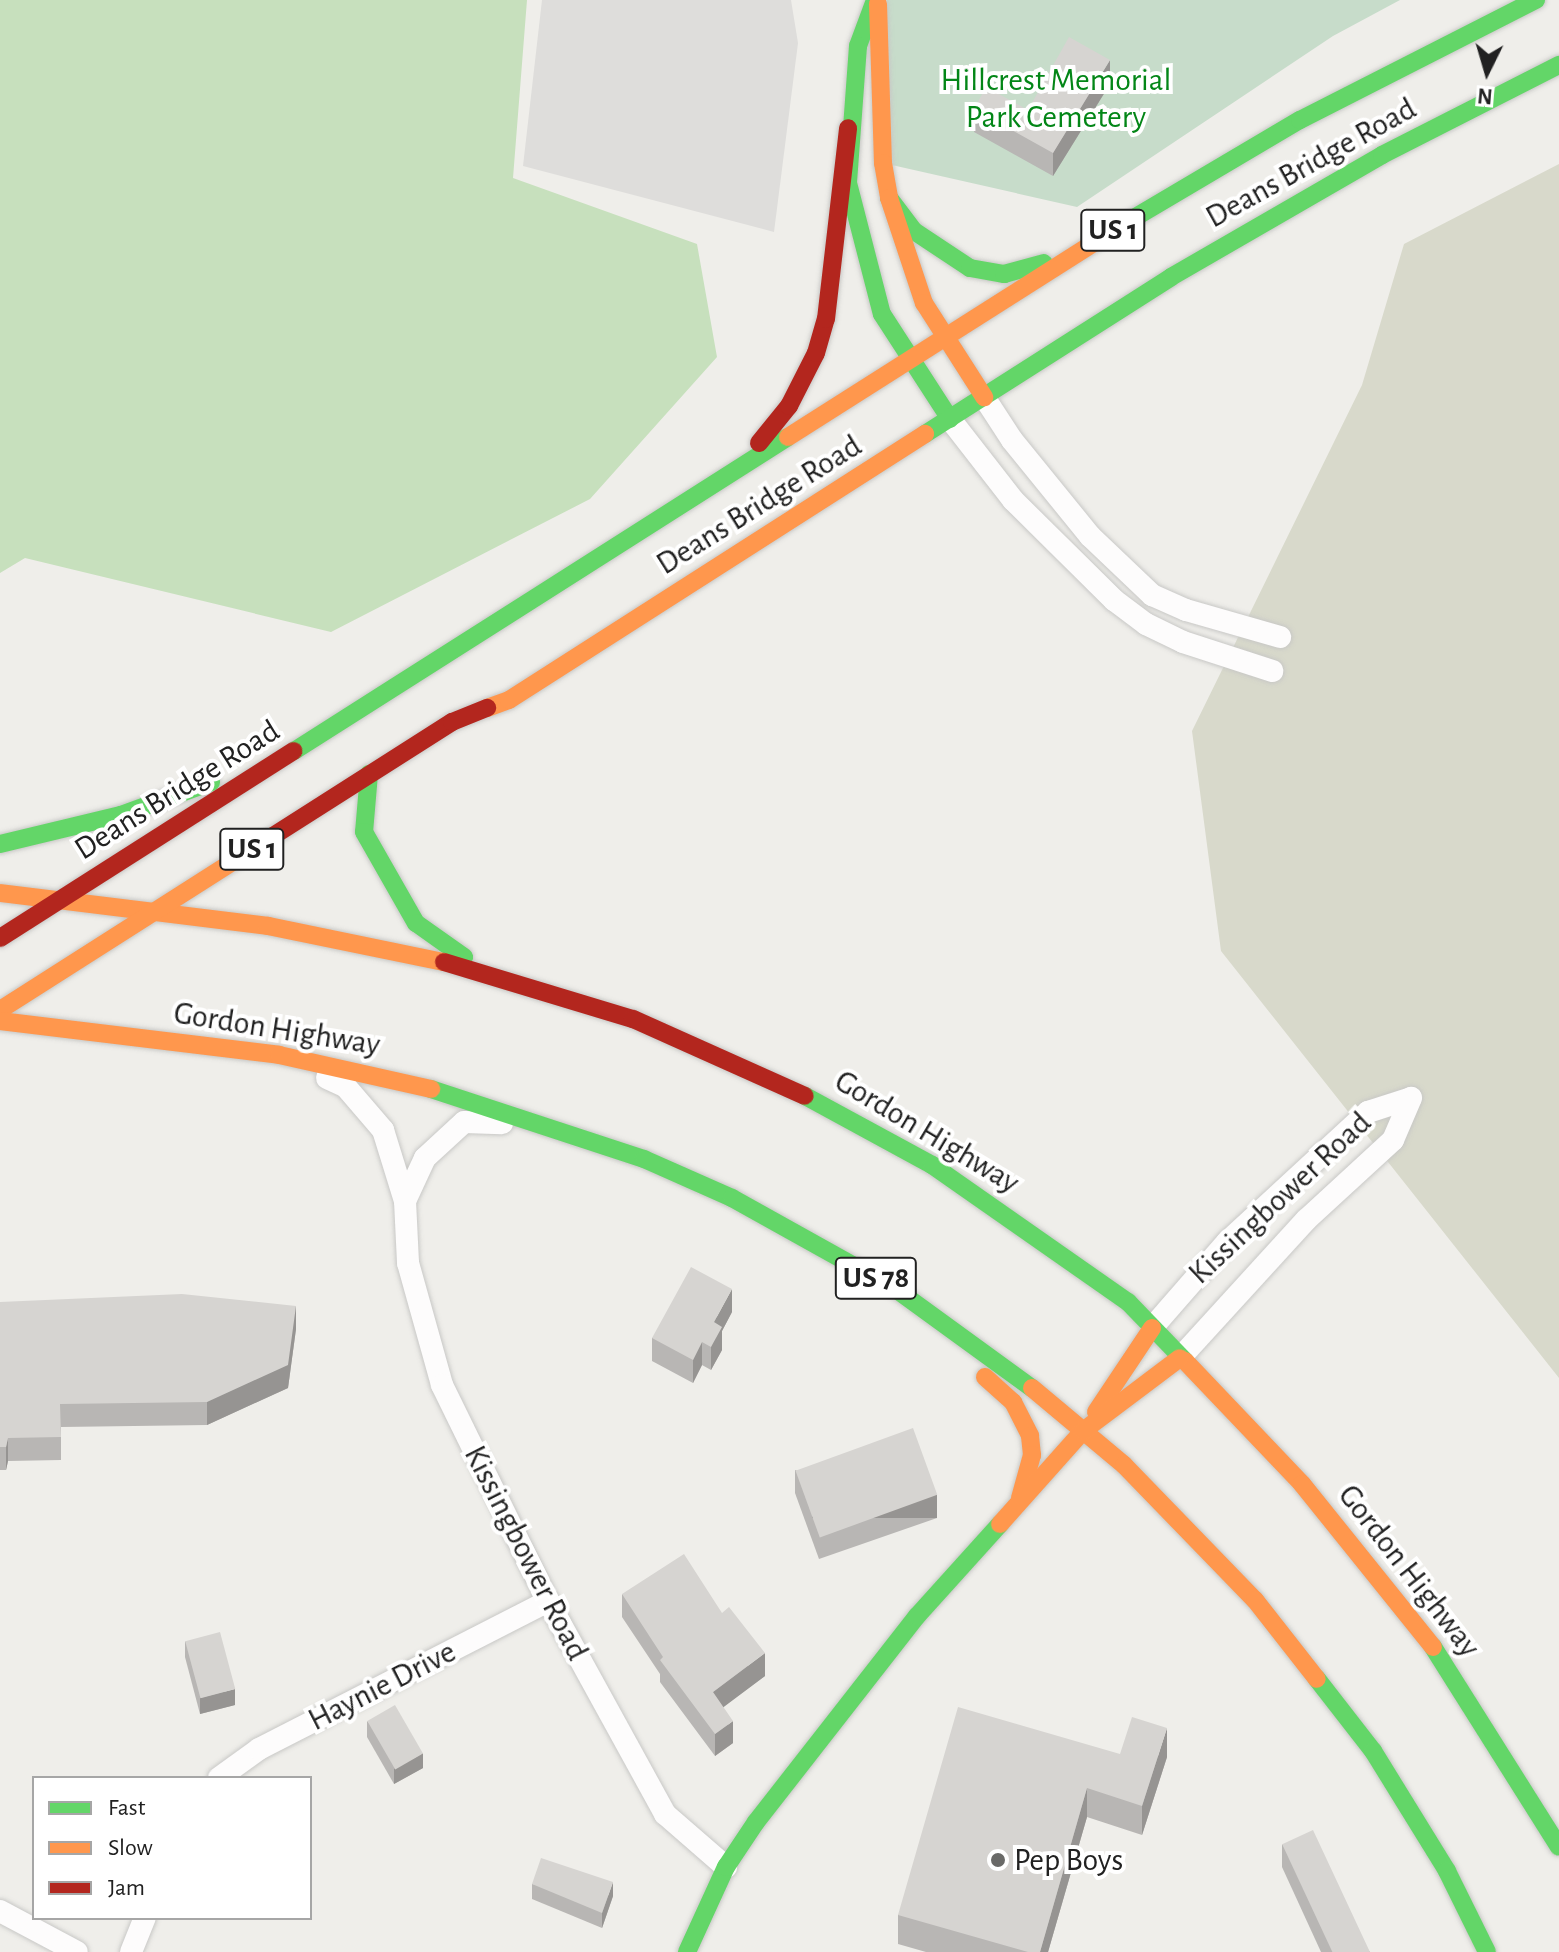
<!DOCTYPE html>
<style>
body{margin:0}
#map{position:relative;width:1559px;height:1952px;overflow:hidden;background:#efeeea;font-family:"Alegreya Sans",sans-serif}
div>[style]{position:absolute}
.residential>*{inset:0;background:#dedddb}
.construction>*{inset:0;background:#d8d9cb}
.forest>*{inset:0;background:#c7e0bd}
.cemetery>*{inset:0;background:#c7dcca}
.roads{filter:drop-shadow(0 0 2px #c8c8c6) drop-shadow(0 0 2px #c8c8c6)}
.street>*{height:22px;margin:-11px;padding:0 11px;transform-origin:11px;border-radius:11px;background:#fdfcfc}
.fast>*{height:18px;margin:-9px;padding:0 9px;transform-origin:9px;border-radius:9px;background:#63d668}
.slow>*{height:18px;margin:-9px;padding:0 9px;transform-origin:9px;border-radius:9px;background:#ff974d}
.jam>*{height:18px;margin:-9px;padding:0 9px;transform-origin:9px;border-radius:9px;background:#b3261e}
.wall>*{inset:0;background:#b8b6b4}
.shaded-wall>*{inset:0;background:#969492;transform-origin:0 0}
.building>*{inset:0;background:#d6d4d1;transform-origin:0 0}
.dots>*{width:22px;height:22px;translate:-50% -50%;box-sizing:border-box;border:4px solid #fff;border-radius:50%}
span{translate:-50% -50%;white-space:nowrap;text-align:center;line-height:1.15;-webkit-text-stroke:8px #fff;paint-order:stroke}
.shield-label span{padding:2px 6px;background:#fff;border:2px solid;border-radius:6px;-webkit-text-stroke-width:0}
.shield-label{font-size:30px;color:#212121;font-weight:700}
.park-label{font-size:32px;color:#038617}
.street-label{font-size:32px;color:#212121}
.poi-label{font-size:32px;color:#212121}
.left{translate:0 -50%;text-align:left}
.legend{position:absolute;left:32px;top:1776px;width:280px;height:144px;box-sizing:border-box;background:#fff;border:2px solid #a6a6a6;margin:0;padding:10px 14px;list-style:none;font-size:24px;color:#212121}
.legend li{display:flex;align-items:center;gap:16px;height:40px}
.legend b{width:40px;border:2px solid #a6a6a6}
.north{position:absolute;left:1447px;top:32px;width:80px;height:80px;-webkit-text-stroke:6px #fff;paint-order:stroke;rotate:185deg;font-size:22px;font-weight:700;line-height:32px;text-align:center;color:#212121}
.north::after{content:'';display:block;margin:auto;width:28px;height:36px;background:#212121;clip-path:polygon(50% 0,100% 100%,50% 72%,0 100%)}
</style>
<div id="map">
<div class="residential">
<i style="clip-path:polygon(542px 0,791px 0,798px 43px,774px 232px,523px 166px)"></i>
</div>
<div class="construction">
<i style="clip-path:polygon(1559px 164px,1559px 1378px,1221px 951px,1192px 731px,1362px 385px,1404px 244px)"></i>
</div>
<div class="forest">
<i style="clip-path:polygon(0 0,527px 0,513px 178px,697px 244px,717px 357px,590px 499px,331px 632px,25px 558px,0 573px)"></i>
</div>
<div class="cemetery">
<i style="clip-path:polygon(887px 0,1400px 0,1333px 36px,1077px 207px,883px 163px)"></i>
</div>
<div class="roads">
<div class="street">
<i style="left:984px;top:397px;width:51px;rotate:56.9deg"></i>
<i style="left:1012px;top:440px;width:124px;rotate:50.9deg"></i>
<i style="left:1090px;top:536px;width:86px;rotate:43.6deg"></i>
<i style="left:1152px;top:595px;width:37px;rotate:24deg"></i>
<i style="left:1186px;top:610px;width:98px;rotate:16deg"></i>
<i style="left:950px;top:419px;width:103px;rotate:52.1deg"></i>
<i style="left:1013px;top:500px;width:142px;rotate:44.7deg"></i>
<i style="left:1114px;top:600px;width:40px;rotate:37deg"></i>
<i style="left:1146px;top:624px;width:41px;rotate:25.9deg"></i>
<i style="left:1183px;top:642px;width:94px;rotate:18deg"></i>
<i style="left:327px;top:1078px;width:21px;rotate:25deg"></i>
<i style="left:346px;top:1087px;width:57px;rotate:49.3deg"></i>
<i style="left:383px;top:1130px;width:74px;rotate:72.8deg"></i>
<i style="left:405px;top:1201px;width:62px;rotate:87.2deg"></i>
<i style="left:408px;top:1263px;width:127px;rotate:74.4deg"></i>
<i style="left:442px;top:1385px;width:241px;rotate:63.9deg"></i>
<i style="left:548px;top:1601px;width:243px;rotate:61.2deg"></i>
<i style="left:665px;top:1814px;width:81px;rotate:41deg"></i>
<i style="left:405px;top:1201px;width:47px;rotate:-65.1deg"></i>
<i style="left:425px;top:1158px;width:53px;rotate:-42.7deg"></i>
<i style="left:464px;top:1122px;width:38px;rotate:2deg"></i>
<i style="left:1152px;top:1328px;width:114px;rotate:-48.9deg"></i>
<i style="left:1227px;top:1242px;width:192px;rotate:-42.7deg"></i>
<i style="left:1368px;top:1112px;width:45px;rotate:-18deg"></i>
<i style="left:1180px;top:1358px;width:187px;rotate:-47.6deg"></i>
<i style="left:1306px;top:1220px;width:118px;rotate:-42.6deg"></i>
<i style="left:1393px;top:1140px;width:46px;rotate:-66.8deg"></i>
<i style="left:219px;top:1778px;width:49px;rotate:-35.9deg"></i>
<i style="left:259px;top:1749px;width:325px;rotate:-27.1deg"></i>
<i style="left:0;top:1911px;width:87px;rotate:28deg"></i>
<i style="left:131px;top:1952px;width:37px;rotate:-68deg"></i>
</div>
<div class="fast">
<i style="left:875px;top:0;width:49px;rotate:110.3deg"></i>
<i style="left:858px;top:46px;width:137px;rotate:94.2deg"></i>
<i style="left:848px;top:183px;width:135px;rotate:75.5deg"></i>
<i style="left:882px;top:314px;width:125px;rotate:57.1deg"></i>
<i style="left:889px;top:198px;width:41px;rotate:52.9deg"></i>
<i style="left:914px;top:231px;width:67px;rotate:33.5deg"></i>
<i style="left:970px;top:268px;width:35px;rotate:10deg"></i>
<i style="left:1004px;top:274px;width:41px;rotate:-15.4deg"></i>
<i style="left:1112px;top:231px;width:218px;rotate:-30.6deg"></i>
<i style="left:1300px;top:120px;width:265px;rotate:-27deg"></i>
<i style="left:925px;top:434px;width:292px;rotate:-32.5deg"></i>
<i style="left:1171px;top:277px;width:244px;rotate:-30deg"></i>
<i style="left:1382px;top:155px;width:199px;rotate:-27deg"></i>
<i style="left:294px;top:751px;width:585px;rotate:-32.44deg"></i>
<i style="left:369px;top:774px;width:58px;rotate:94.9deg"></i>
<i style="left:364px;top:832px;width:105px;rotate:60.3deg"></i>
<i style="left:416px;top:923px;width:59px;rotate:35.3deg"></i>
<i style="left:0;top:844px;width:124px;rotate:-13.5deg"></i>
<i style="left:121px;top:815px;width:96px;rotate:-20.1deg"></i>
<i style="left:431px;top:1089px;width:224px;rotate:18.2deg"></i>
<i style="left:644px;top:1159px;width:96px;rotate:23.9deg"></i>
<i style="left:732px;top:1198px;width:189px;rotate:29.1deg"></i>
<i style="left:897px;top:1290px;width:167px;rotate:36deg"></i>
<i style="left:805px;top:1096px;width:145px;rotate:28.5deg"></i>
<i style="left:932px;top:1165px;width:239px;rotate:35deg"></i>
<i style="left:1128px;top:1302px;width:82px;rotate:46deg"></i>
<i style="left:1433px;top:1647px;width:236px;rotate:57.8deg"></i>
<i style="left:1317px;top:1679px;width:91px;rotate:52.1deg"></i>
<i style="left:1373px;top:1751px;width:141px;rotate:58.3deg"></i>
<i style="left:1447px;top:1871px;width:90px;rotate:63.7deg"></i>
<i style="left:687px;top:1952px;width:94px;rotate:-65.4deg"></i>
<i style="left:726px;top:1867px;width:54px;rotate:-56.3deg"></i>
<i style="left:756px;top:1822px;width:261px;rotate:-52deg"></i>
<i style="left:917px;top:1616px;width:124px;rotate:-47.9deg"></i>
</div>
<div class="slow">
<i style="left:878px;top:4px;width:159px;rotate:88.2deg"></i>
<i style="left:883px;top:163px;width:36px;rotate:80deg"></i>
<i style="left:889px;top:198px;width:111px;rotate:71.6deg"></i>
<i style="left:924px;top:303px;width:112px;rotate:57.4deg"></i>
<i style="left:788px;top:437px;width:384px;rotate:-32.4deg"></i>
<i style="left:487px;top:708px;width:23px;rotate:-20deg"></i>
<i style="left:509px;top:700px;width:494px;rotate:-32.6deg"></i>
<i style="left:0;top:893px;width:270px;rotate:7deg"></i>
<i style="left:268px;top:926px;width:180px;rotate:11.6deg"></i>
<i style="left:0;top:1010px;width:324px;rotate:-32.5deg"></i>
<i style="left:0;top:1021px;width:281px;rotate:6.9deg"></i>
<i style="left:279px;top:1055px;width:156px;rotate:12.6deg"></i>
<i style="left:1185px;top:1361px;width:170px;rotate:46.4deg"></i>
<i style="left:1302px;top:1484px;width:209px;rotate:51.2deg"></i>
<i style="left:985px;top:1377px;width:38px;rotate:42deg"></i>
<i style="left:1013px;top:1402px;width:38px;rotate:63deg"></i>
<i style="left:1030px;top:1436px;width:19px;rotate:84deg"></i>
<i style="left:1032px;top:1455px;width:45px;rotate:105.6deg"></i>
<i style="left:1032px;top:1388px;width:120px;rotate:39.9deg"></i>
<i style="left:1124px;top:1465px;width:188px;rotate:45.9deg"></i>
<i style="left:1255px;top:1600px;width:100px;rotate:51.9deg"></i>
<i style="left:1096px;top:1412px;width:101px;rotate:-56.3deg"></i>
<i style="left:1000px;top:1524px;width:125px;rotate:-48.3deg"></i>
<i style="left:1083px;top:1431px;width:121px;rotate:-37deg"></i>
</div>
<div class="jam">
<i style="left:759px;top:443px;width:48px;rotate:-51deg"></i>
<i style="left:789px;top:406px;width:59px;rotate:-63deg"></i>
<i style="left:816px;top:353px;width:35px;rotate:-74deg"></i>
<i style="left:826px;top:319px;width:192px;rotate:-83.4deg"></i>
<i style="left:273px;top:836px;width:212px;rotate:-32.5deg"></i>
<i style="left:452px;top:722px;width:38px;rotate:-22deg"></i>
<i style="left:0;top:938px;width:348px;rotate:-32.5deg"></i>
<i style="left:444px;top:962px;width:197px;rotate:16.8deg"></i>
<i style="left:633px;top:1019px;width:188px;rotate:24.1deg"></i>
</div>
</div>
<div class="wall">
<i style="clip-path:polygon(1110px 84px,1053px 176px,974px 132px,974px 109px,1028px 110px)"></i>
<i style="clip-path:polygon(0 1302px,296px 1329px,288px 1388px,207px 1425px,61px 1427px,61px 1460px,8px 1461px,6px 1470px,0 1470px)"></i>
<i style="clip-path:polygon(732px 1312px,722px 1331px,722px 1350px,711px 1370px,702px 1365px,693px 1383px,652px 1361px,652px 1338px)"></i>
<i style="clip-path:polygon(795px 1470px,937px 1518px,819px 1559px,795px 1493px)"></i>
<i style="clip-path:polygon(622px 1594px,765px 1676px,723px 1707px,733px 1743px,715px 1756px,660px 1682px,660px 1674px,622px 1617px)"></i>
<i style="clip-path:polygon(185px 1641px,235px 1705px,200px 1714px,185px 1657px)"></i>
<i style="clip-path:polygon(367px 1721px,423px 1768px,394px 1784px,367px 1737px)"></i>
<i style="clip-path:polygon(1120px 1754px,1167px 1757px,1142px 1835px,1087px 1817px,1048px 1952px,926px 1952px,898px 1944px,898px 1915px)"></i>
<i style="clip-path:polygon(1282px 1844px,1370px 1952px,1321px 1952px,1282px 1867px)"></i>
<i style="clip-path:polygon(532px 1884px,613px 1896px,602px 1928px,532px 1899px)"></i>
</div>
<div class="shaded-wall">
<i style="clip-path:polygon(1110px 60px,1110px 84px,1053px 176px,1053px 153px)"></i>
<i style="clip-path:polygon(732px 1289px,732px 1312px,722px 1331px,722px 1350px,711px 1370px,711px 1347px,714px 1322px)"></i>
<i style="clip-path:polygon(296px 1306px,296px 1329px,288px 1388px,207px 1425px,207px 1402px)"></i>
<i style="clip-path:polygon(702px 1342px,702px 1365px,693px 1383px,693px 1360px)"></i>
<i style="clip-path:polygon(8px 1438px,8px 1461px,6px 1470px,6px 1447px)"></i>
<i style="left:937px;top:1495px;width:23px;height:125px;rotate:90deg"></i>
<i style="clip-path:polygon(765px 1653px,765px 1676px,713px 1715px,713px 1692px)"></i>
<i style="clip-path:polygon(235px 1689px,235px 1705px,200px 1714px,200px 1698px)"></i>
<i style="clip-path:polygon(733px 1721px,733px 1743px,715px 1756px,715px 1734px)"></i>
<i style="clip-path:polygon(1167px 1728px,1167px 1757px,1142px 1835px,1142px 1806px)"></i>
<i style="clip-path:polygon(423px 1753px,423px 1768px,394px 1784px,394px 1769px)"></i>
<i style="clip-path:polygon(1087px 1788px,1087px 1817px,1048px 1952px,1040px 1952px)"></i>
<i style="clip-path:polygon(613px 1882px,613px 1896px,602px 1928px,602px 1913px)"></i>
</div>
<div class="building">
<i style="clip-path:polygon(1069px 37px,1110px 60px,1053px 153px,974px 109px,986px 87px,1028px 110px)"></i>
<i style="clip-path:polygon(691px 1267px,732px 1289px,714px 1322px,722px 1327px,711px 1347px,702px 1342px,693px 1360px,652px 1338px)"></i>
<i style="clip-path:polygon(182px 1294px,296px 1306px,288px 1365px,207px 1402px,60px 1404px,61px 1437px,8px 1438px,6px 1447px,0 1447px,0 1302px)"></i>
<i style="left:913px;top:1428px;width:71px;height:125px;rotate:70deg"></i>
<i style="clip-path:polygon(684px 1554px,722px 1613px,729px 1607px,765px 1653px,713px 1692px,733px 1721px,715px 1734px,660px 1660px,663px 1657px,622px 1594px)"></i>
<i style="left:220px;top:1632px;width:59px;height:36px;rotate:75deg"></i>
<i style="left:395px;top:1705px;width:56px;height:32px;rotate:60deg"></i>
<i style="clip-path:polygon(958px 1707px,1120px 1754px,1132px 1717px,1167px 1728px,1142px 1806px,1087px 1788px,1040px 1952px,1028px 1952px,898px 1915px)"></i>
<i style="left:1313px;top:1830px;width:135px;height:34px;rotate:65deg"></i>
<i style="clip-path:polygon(541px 1858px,613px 1882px,602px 1913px,532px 1884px)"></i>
</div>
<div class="dots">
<i style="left:998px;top:1860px;background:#696967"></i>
</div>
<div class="shield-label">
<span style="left:1113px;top:230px">US 1</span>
<span style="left:252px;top:849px">US 1</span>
<span style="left:876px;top:1278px">US 78</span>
</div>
<div class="park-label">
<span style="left:1056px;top:99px">Hillcrest Memorial<br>Park Cemetery</span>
</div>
<div class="street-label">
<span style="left:1311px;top:163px;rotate:-29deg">Deans Bridge Road</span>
<span style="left:759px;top:505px;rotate:-32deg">Deans Bridge Road</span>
<span style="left:177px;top:790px;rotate:-32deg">Deans Bridge Road</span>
<span style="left:277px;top:1029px;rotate:9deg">Gordon Highway</span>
<span style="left:927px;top:1132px;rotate:31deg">Gordon Highway</span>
<span style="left:1280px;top:1198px;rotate:-43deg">Kissingbower Road</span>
<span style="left:526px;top:1553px;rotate:63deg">Kissingbower Road</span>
<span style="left:1409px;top:1571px;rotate:52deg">Gordon Highway</span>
<span style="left:382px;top:1686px;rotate:-27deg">Haynie Drive</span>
</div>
<div class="poi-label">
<span class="left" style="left:1014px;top:1860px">Pep Boys</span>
</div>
<ul class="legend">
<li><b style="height:10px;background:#63d668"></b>Fast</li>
<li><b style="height:10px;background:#ff974d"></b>Slow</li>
<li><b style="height:10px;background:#b3261e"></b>Jam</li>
</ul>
<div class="north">N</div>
</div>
